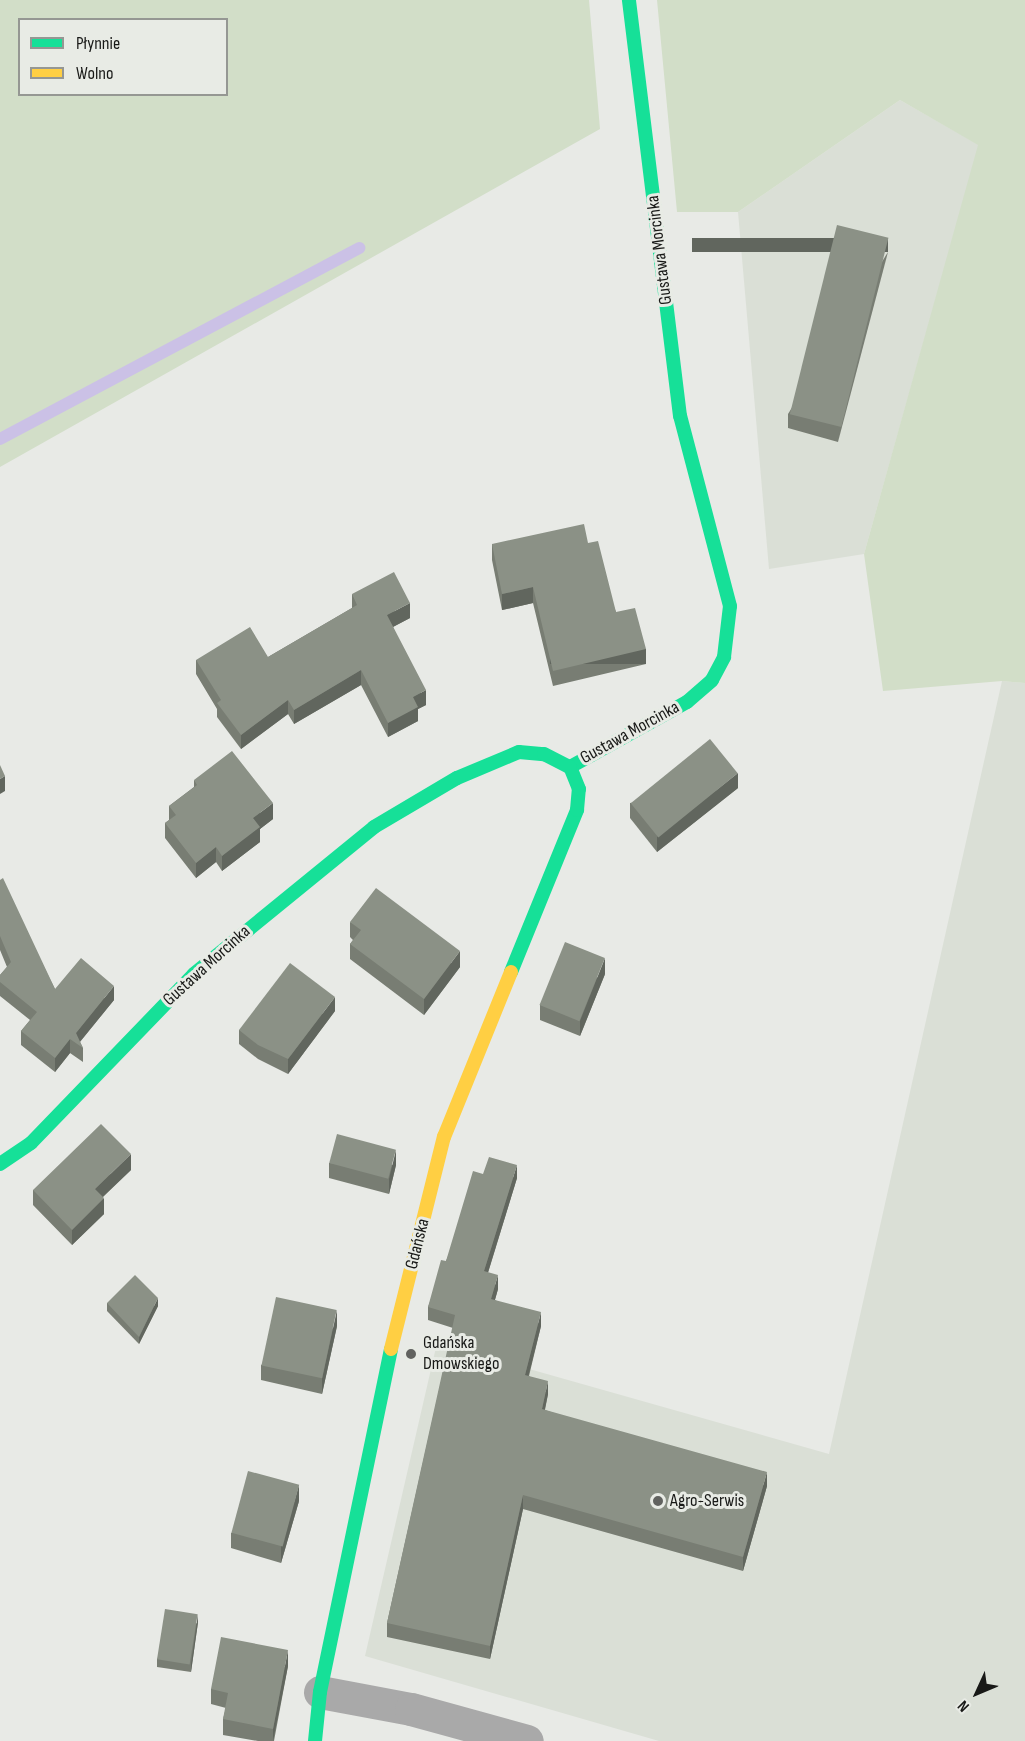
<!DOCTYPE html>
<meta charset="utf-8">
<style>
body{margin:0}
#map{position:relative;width:1025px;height:1741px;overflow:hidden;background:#e8eae6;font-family:"Sofia Sans Condensed",sans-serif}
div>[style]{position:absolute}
.built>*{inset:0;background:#dadfd6}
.green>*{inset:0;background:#d2dec8}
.stream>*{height:12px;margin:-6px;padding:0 6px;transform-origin:6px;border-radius:6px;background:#cbc1e6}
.street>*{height:33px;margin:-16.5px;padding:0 16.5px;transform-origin:16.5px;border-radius:16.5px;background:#a9a9a9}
.fast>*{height:14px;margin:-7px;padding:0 7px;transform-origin:7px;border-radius:7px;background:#16e098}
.slow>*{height:14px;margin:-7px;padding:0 7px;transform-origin:7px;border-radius:7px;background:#ffcf43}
.wall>*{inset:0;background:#787d73}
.shaded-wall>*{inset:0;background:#61665e;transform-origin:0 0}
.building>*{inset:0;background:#8b9186;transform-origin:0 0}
.dots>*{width:16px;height:16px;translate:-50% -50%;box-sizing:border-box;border:3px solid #e8ebe5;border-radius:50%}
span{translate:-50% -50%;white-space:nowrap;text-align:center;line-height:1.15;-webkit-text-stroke:6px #e8ebe5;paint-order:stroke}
.street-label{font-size:18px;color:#181917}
.poi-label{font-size:18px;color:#181917}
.left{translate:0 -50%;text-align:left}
.legend{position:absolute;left:18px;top:18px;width:210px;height:78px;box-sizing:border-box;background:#e8ebe5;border:2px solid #959793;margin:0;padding:8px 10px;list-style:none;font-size:18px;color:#181917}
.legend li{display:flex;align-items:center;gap:12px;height:30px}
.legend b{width:30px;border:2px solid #959793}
.north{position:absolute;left:947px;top:1663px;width:60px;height:60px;-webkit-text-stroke:4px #e8ebe5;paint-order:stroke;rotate:226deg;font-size:16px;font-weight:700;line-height:24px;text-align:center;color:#181917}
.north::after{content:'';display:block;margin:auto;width:21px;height:27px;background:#181917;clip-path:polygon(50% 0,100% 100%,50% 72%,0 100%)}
</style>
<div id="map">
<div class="built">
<i style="clip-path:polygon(900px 100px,979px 145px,864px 554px,769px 569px,738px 212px)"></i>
<i style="clip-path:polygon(1002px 681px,1025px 683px,1025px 1741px,659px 1741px,365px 1656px,437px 1343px,829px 1454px)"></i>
</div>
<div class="green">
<i style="clip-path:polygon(evenodd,0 0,589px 0,600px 129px,0 467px,0 0,20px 20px,226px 20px,226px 94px,20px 94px,20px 20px)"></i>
<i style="clip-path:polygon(657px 0,1025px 0,1025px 683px,1002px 681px,883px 691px,864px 554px,978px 145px,900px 100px,738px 212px,677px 212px)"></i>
</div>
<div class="stream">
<i style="left:0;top:439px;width:407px;rotate:-28deg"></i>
</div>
<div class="street">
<i style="left:320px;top:1692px;width:93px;rotate:10.6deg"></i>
<i style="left:411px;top:1709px;width:120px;rotate:15.4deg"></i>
</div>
<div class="fast">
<i style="left:570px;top:767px;width:134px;rotate:-29.1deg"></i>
<i style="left:687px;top:702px;width:33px;rotate:-41deg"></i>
<i style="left:712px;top:680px;width:26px;rotate:-62deg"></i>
<i style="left:724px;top:657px;width:51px;rotate:-83.3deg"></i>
<i style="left:730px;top:606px;width:196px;rotate:-104.7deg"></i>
<i style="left:680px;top:416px;width:419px;rotate:-97deg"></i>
<i style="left:511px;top:972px;width:175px;rotate:-67.8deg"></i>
<i style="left:577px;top:810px;width:21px;rotate:-85deg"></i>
<i style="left:579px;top:789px;width:24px;rotate:-112deg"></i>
<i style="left:0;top:1164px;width:37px;rotate:-34deg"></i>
<i style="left:31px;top:1143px;width:235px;rotate:-46deg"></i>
<i style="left:194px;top:974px;width:232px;rotate:-39.2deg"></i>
<i style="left:374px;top:827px;width:96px;rotate:-30.6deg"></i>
<i style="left:457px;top:778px;width:67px;rotate:-22.8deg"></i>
<i style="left:519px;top:752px;width:25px;rotate:5deg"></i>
<i style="left:544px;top:754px;width:29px;rotate:27deg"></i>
<i style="left:315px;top:1741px;width:49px;rotate:-84.2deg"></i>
<i style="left:320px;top:1692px;width:350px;rotate:-78.3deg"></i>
</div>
<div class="slow">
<i style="left:391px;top:1349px;width:219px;rotate:-76deg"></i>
<i style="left:444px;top:1137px;width:178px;rotate:-67.9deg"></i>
</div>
<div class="wall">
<i style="clip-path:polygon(888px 252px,838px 442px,788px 428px,788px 414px)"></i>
<i style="clip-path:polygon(588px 543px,616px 612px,646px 664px,553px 686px,533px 603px,502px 610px,492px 560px,492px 544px)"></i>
<i style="clip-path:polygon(352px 594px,410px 618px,393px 627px,426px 705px,418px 709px,418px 721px,388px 737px,361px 685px,294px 724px,288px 714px,241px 749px,217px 717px,217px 709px,196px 674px,196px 660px,268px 657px,352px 608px)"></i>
<i style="clip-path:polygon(194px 780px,273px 819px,260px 829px,260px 842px,222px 871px,216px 862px,196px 878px,165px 838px,165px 823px,169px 820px,169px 806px,194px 787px)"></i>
<i style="clip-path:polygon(738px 788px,657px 852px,630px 818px,630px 803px)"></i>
<i style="clip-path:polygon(0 880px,55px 989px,114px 1000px,80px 1042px,83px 1048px,83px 1062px,70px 1053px,55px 1072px,21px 1045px,21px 1031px,30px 1020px,0 996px,0 975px,7px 967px,0 950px)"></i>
<i style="clip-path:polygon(350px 922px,460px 967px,424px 1015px,350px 959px,350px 944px,353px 940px,350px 937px)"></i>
<i style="clip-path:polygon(605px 974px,580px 1036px,540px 1020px,540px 1005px)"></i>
<i style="clip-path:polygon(335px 1011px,288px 1074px,258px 1059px,239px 1044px,239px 1030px)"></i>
<i style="clip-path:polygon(329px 1163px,396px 1165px,389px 1194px,329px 1178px)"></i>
<i style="clip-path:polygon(131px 1170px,103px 1197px,104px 1214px,72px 1245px,33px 1205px,33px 1190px)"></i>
<i style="clip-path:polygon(483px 1174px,517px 1178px,488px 1273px,498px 1289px,495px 1300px,541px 1326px,529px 1376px,548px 1394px,545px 1410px,767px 1486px,743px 1571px,523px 1509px,490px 1659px,387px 1637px,387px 1623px,453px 1328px,428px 1320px,428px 1307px,446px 1261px)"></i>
<i style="clip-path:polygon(107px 1303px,158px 1306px,139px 1344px,107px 1311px)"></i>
<i style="clip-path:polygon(337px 1326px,322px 1394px,261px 1380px,261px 1365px)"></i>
<i style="clip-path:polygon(299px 1501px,281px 1563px,231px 1548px,231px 1533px)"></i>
<i style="clip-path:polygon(198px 1622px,191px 1672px,157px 1667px,157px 1659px)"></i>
<i style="clip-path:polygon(288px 1666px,274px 1741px,258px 1741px,223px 1735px,223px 1719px,226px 1708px,211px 1704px,211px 1689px)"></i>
</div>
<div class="shaded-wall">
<i style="left:888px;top:238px;width:14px;height:196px;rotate:90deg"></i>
<i style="clip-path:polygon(533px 587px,533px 603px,502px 610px,502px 594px)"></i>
<i style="clip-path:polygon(410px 603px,410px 618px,387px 630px,387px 615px)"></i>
<i style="left:646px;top:649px;width:15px;height:96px;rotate:90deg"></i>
<i style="clip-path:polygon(361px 670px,361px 685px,294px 724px,294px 710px)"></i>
<i style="clip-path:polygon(426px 690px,426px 705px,418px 709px,418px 721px,388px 737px,388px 723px,413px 697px)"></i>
<i style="clip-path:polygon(288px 700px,288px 714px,241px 749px,241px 735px)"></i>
<i style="clip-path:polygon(738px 773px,738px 788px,657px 852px,657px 837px)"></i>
<i style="clip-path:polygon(5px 776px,5px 791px,0 794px,0 779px)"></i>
<i style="clip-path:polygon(273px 803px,273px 819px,260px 829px,260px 842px,222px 871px,222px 856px,253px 818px)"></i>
<i style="clip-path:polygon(216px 847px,216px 862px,196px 878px,196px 863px)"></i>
<i style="clip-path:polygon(460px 951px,460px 967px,424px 1015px,424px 999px)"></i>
<i style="clip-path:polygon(605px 958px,605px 974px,580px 1036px,580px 1021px)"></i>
<i style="clip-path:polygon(114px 986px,114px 1000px,78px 1044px,76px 1033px)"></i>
<i style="clip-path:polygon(335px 997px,335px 1011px,288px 1074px,288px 1059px)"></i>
<i style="clip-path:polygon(70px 1039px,70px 1053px,55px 1072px,55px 1058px)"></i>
<i style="clip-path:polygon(396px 1150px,396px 1165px,389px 1194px,389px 1179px)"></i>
<i style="clip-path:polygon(131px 1154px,131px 1170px,95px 1204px,95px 1189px)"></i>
<i style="clip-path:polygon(517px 1165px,517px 1178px,484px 1285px,484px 1271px)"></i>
<i style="clip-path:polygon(104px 1198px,104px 1214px,72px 1245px,72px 1230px)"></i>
<i style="clip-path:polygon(498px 1275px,498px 1289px,491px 1313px,491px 1299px)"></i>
<i style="clip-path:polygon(158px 1298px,158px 1306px,139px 1344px,139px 1337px)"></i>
<i style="clip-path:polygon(337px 1310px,337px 1326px,322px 1394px,322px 1379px)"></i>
<i style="clip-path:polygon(541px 1312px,541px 1326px,525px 1389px,525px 1375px)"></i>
<i style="clip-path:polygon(548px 1381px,548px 1394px,542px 1422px,542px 1409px)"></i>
<i style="clip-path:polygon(767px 1472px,767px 1486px,743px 1571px,743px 1557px)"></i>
<i style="clip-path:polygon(299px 1485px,299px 1501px,281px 1563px,281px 1547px)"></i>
<i style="clip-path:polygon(523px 1495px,523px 1509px,490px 1659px,490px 1646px)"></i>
<i style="clip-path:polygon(198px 1614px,198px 1622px,191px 1672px,191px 1664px)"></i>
<i style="clip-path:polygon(288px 1650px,288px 1666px,273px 1741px,273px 1729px)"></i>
</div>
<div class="building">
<i style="left:837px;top:225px;width:53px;height:195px;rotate:14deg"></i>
<i style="clip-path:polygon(584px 524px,588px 543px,598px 541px,616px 612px,635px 608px,646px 649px,553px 671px,533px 587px,502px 594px,492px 544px)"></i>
<i style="clip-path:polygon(394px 572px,410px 603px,387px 615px,426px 690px,413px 697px,418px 707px,388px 723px,361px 670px,294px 710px,288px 700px,241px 735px,217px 703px,221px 700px,196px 660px,250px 627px,268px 657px,357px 605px,352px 594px)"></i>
<i style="left:710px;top:739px;width:44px;height:102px;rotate:51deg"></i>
<i style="clip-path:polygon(232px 751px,273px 803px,253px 818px,260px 827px,222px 856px,216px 847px,196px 863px,165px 823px,176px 815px,169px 806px,197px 785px,194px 780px)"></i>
<i style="clip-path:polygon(0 765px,5px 776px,0 779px)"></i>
<i style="clip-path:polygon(3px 878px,55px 989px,81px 958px,114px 986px,76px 1033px,83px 1048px,70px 1039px,55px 1058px,21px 1031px,37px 1012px,0 982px,0 975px,11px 962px,0 936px,0 880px)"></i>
<i style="clip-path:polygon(376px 888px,460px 951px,424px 999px,350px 944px,361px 930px,350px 922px)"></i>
<i style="left:565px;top:942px;width:43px;height:68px;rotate:22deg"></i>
<i style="clip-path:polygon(290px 963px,335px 997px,288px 1059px,258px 1045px,239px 1030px)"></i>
<i style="clip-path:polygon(101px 1124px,131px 1154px,95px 1189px,104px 1198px,72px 1230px,33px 1190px)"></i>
<i style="left:337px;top:1134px;width:61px;height:30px;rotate:15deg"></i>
<i style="clip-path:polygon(489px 1157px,517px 1165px,484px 1271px,498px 1275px,491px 1299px,541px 1312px,525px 1375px,548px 1381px,542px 1409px,767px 1472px,743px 1557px,523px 1495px,490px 1646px,387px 1623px,455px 1315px,428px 1307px,441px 1260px,446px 1261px,473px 1171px,483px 1174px)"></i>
<i style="clip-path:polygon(135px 1275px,158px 1298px,139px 1337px,107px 1303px)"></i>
<i style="left:276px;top:1297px;width:62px;height:70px;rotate:12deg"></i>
<i style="left:248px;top:1471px;width:53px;height:64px;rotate:15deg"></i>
<i style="left:165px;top:1609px;width:33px;height:51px;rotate:9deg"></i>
<i style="clip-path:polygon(221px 1637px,288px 1650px,273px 1729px,223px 1719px,228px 1693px,211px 1689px)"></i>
</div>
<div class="dots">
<i style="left:411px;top:1354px;background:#61625f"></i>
<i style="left:658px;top:1501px;background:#61625f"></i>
</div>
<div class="street-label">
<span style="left:660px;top:250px;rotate:-97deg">Gustawa Morcinka</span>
<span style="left:630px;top:733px;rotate:-29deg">Gustawa Morcinka</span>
<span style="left:207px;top:966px;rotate:-42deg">Gustawa Morcinka</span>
<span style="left:418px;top:1244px;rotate:-76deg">Gdańska</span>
</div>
<div class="poi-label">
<span class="left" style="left:423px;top:1354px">Gdańska<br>Dmowskiego</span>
<span class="left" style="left:670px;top:1501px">Agro-Serwis</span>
</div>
<ul class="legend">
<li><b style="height:8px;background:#16e098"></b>Płynnie</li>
<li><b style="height:8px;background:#ffcf43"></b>Wolno</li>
</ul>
<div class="north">N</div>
</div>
